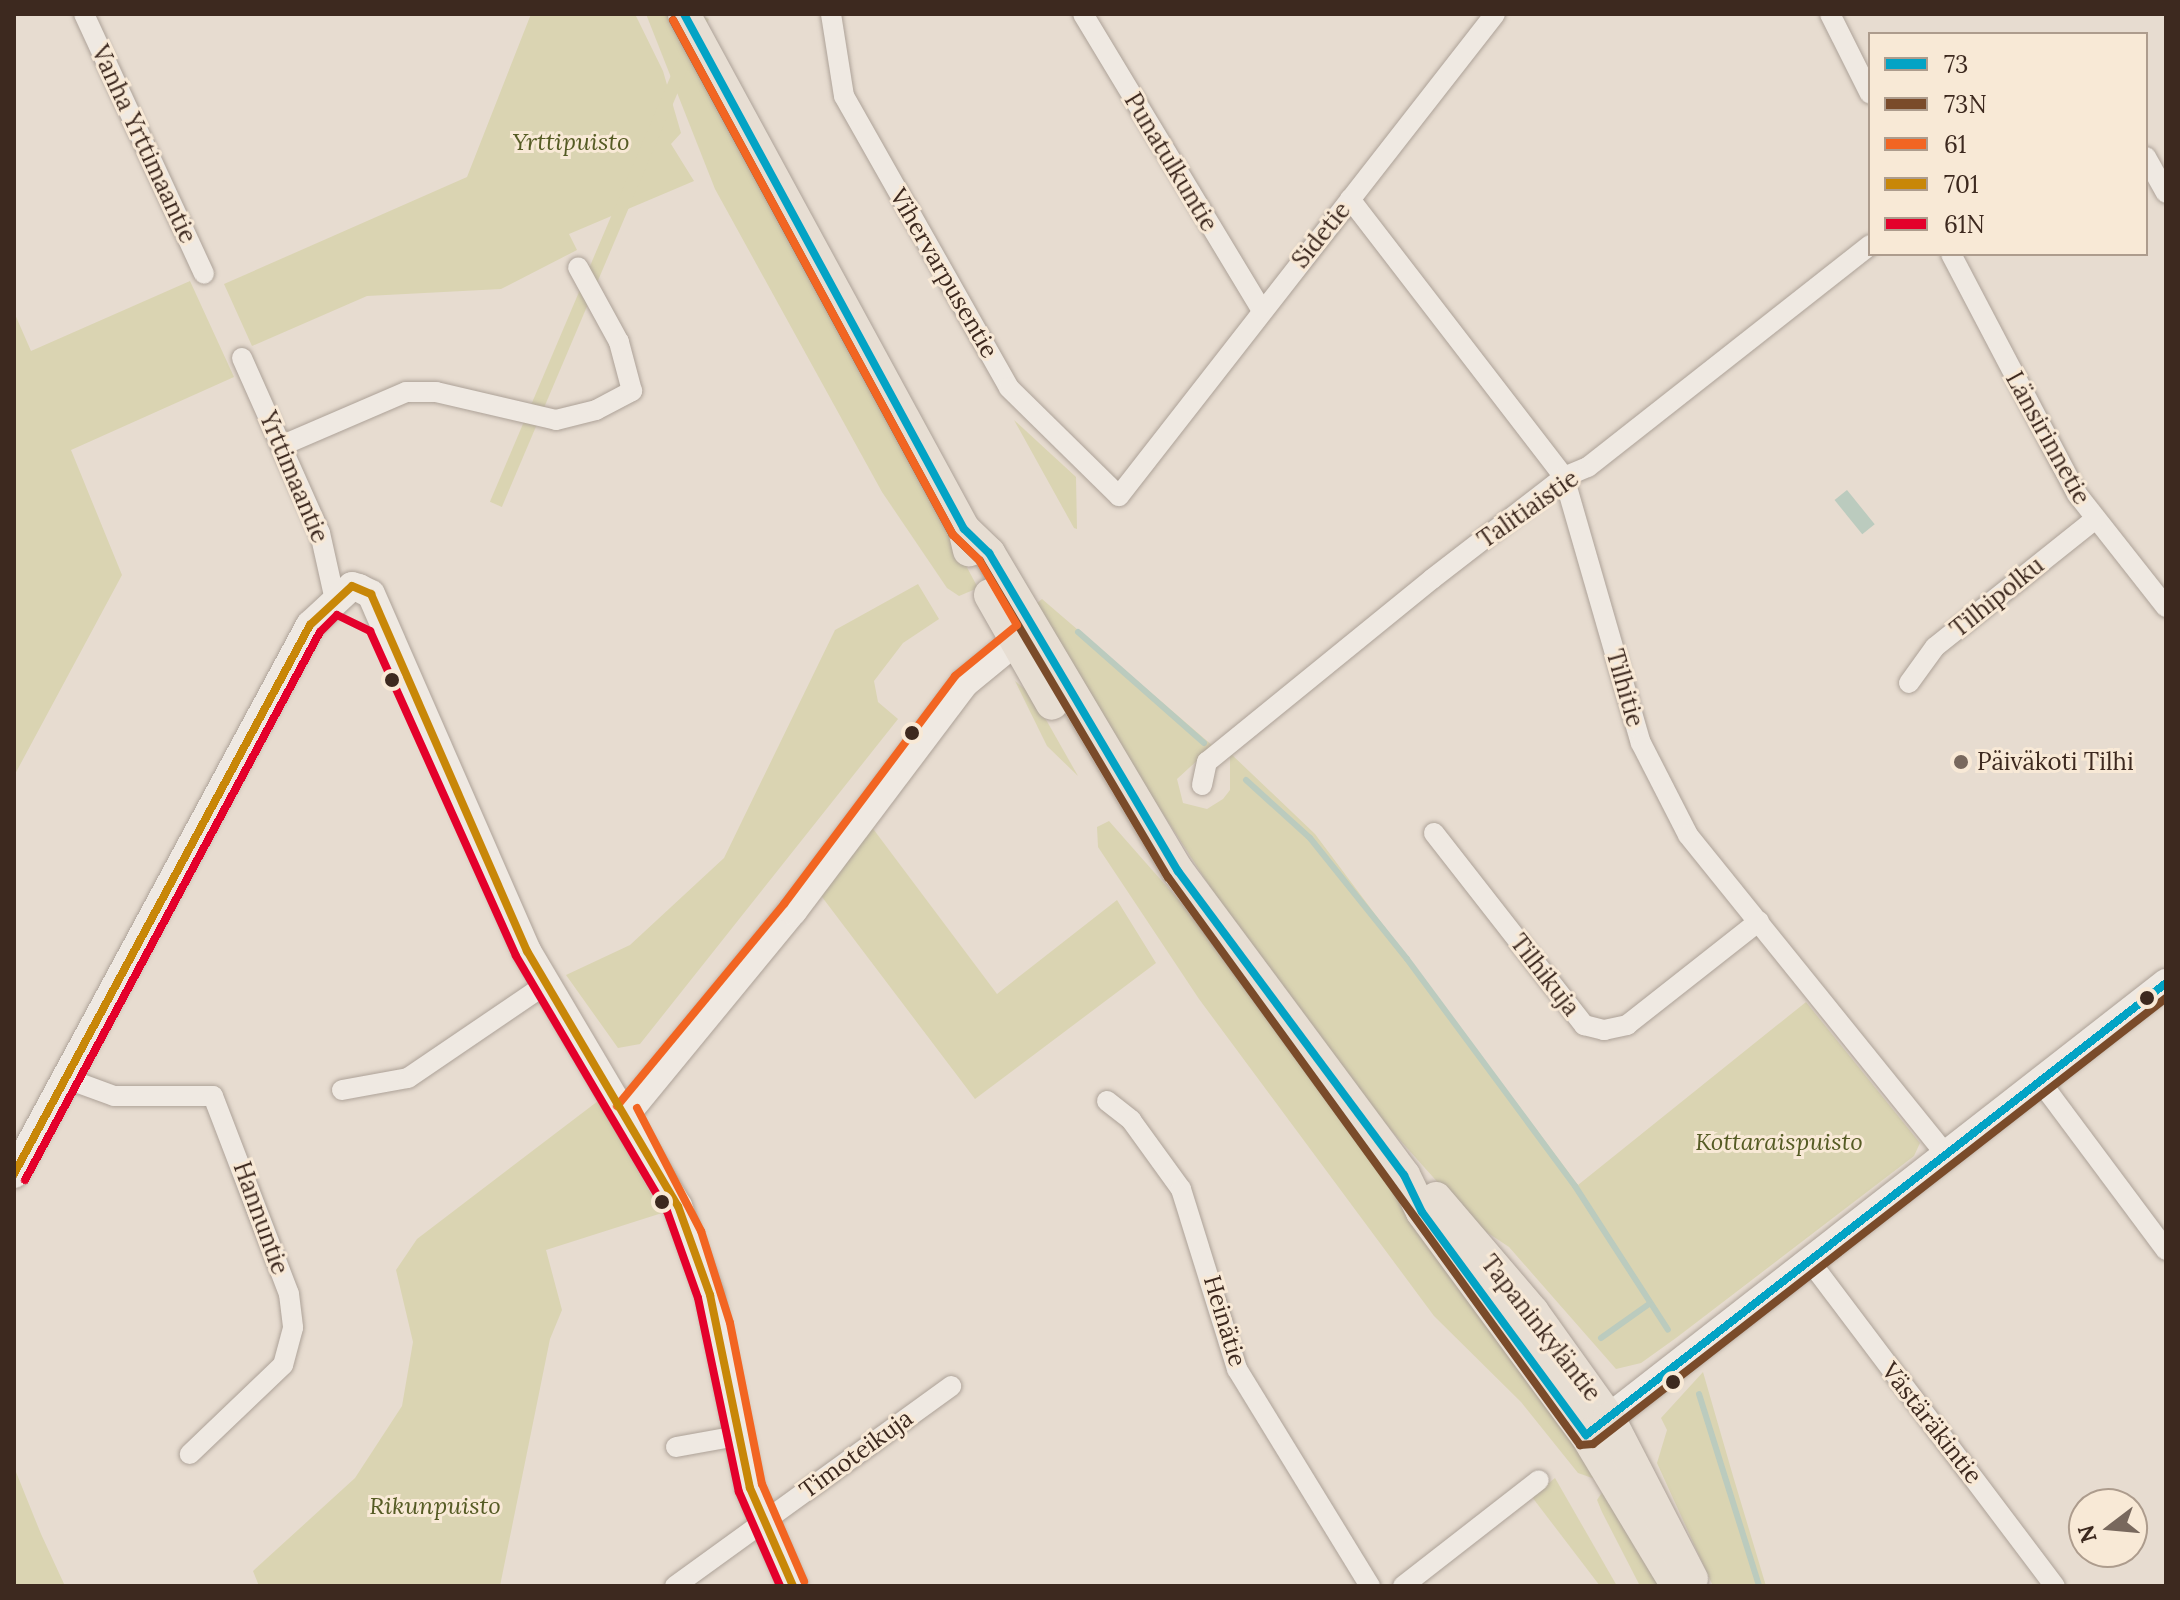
<!DOCTYPE html>
<meta charset="utf-8">
<style>
body{margin:0}
#map{position:relative;width:2180px;height:1600px;overflow:hidden;background:#e7dcd0;font-family:Lora,serif}
div>[style]{position:absolute}
.green>*{inset:0;background:#dad4b2;transform-origin:0 0}
.water>*{inset:0;background:#bbcbbe;transform-origin:0 0}
.stream>*{height:6px;margin:-3px;padding:0 3px;transform-origin:3px;border-radius:3px;background:#bbcbbe}
.roads{filter:drop-shadow(0 0 2px #ada298) drop-shadow(0 0 2px #ada298)}
.street>*{height:20px;margin:-10px;padding:0 10px;transform-origin:10px;border-radius:10px;background:#efe9e2}
.secondary>*{height:28px;margin:-14px;padding:0 14px;transform-origin:14px;border-radius:14px;background:#efe9e2}
.primary>*{height:32px;margin:-16px;padding:0 16px;transform-origin:16px;border-radius:16px;background:#e7ded3}
.bus-1>*{height:8px;margin:-4px;padding:0 4px;transform-origin:4px;border-radius:4px;background:#03a3c5}
.bus-2>*{height:8px;margin:-4px;padding:0 4px;transform-origin:4px;border-radius:4px;background:#7a4b2a}
.bus-3>*{height:8px;margin:-4px;padding:0 4px;transform-origin:4px;border-radius:4px;background:#f26522}
.bus-4>*{height:8px;margin:-4px;padding:0 4px;transform-origin:4px;border-radius:4px;background:#c88708}
.bus-5>*{height:8px;margin:-4px;padding:0 4px;transform-origin:4px;border-radius:4px;background:#e4002b}
.dots>*{width:22px;height:22px;translate:-50% -50%;box-sizing:border-box;border:4px solid #f8e9d6;border-radius:50%}
span{translate:-50% -50%;white-space:nowrap;text-align:center;line-height:1.15;-webkit-text-stroke:6px #f8e9d6;paint-order:stroke}
.park-label{font-size:24px;color:#555b24;font-style:italic}
.street-label{font-size:24px;color:#3d291f}
.poi-label{font-size:24px;color:#3d291f}
.left{translate:0 -50%;text-align:left}
.frame{position:absolute;inset:0;border:16px solid #3d291f;pointer-events:none}
.legend{position:absolute;left:1868px;top:32px;width:280px;height:224px;box-sizing:border-box;background:#f8e9d6;border:2px solid #ad9c8d;margin:0;padding:10px 14px;list-style:none;font-size:24px;color:#3d291f}
.legend li{display:flex;align-items:center;gap:16px;height:40px}
.legend b{width:40px;border:2px solid #ad9c8d}
.north{position:absolute;left:2068px;top:1488px;width:80px;height:80px;box-sizing:border-box;background:#f8e9d6;border:2px solid #ad9c8d;border-radius:50%;rotate:254deg;font-size:22px;font-weight:700;line-height:32px;text-align:center;color:#3d291f}
.north::after{content:'';display:block;margin:auto;width:28px;height:36px;background:#78685d;clip-path:polygon(50% 0,100% 100%,50% 72%,0 100%)}
</style>
<div id="map">
<div class="green">
<i style="clip-path:polygon(531px 14px,635px 14px,663px 71px,681px 133px,671px 144px,694px 181px,569px 234px,577px 250px,501px 289px,367px 296px,252px 346px,224px 284px,467px 177px)"></i>
<i style="clip-path:polygon(646px 14px,668px 14px,678px 27px,978px 588px,959px 596px,947px 588px,882px 492px,715px 189px)"></i>
<i style="left:697px;top:14px;width:13px;height:530px;rotate:23deg"></i>
<i style="clip-path:polygon(190px 281px,234px 377px,71px 450px,122px 575px,14px 776px,14px 312px,31px 351px)"></i>
<i style="clip-path:polygon(1014px 420px,1076px 477px,1077px 529px,1074px 528px)"></i>
<i style="clip-path:polygon(918px 584px,939px 619px,903px 643px,874px 681px,878px 702px,898px 719px,640px 1044px,618px 1048px,566px 975px,630px 945px,724px 858px,835px 630px)"></i>
<i style="clip-path:polygon(1042px 599px,1213px 746px,1177px 779px,1183px 803px,1207px 809px,1223px 799px,1230px 790px,1230px 753px,1315px 834px,1578px 1185px,1806px 1002px,1920px 1143px,1914px 1156px,1676px 1338px,1641px 1363px,1616px 1369px,1509px 1247px,1476px 1225px,1381px 1119px,1239px 932px,1031px 608px)"></i>
<i style="clip-path:polygon(1015px 681px,1032px 695px,1078px 776px,1047px 746px)"></i>
<i style="clip-path:polygon(1109px 821px,1183px 905px,1549px 1395px,1595px 1479px,1578px 1473px,1521px 1402px,1434px 1316px,1199px 999px,1098px 847px,1097px 827px)"></i>
<i style="clip-path:polygon(871px 826px,997px 994px,1117px 900px,1156px 963px,975px 1099px,819px 893px)"></i>
<i style="clip-path:polygon(598px 1101px,662px 1213px,546px 1250px,562px 1310px,550px 1339px,500px 1586px,259px 1586px,253px 1571px,355px 1478px,402px 1406px,413px 1342px,396px 1270px,417px 1239px)"></i>
<i style="clip-path:polygon(1703px 1372px,1733px 1476px,1766px 1586px,1713px 1586px,1657px 1463px,1667px 1430px,1661px 1418px)"></i>
<i style="clip-path:polygon(14px 1467px,41px 1534px,65px 1586px,14px 1586px)"></i>
<i style="clip-path:polygon(1555px 1478px,1617px 1586px,1600px 1586px,1532px 1497px)"></i>
<i style="clip-path:polygon(1603px 1491px,1670px 1586px,1640px 1586px,1602px 1512px,1597px 1500px)"></i>
</div>
<div class="water">
<i style="left:1847px;top:490px;width:44px;height:16px;rotate:51deg"></i>
</div>
<div class="stream">
<i style="left:1078px;top:632px;width:168px;rotate:41.4deg"></i>
<i style="left:1246px;top:780px;width:86px;rotate:42.2deg"></i>
<i style="left:1310px;top:838px;width:155px;rotate:51.3deg"></i>
<i style="left:1407px;top:959px;width:282px;rotate:53.5deg"></i>
<i style="left:1575px;top:1186px;width:171px;rotate:57.1deg"></i>
<i style="left:1601px;top:1338px;width:59px;rotate:-35.3deg"></i>
<i style="left:1699px;top:1394px;width:201px;rotate:72.6deg"></i>
</div>
<div class="roads">
<div class="street">
<i style="left:84px;top:14px;width:286px;rotate:65.2deg"></i>
<i style="left:831px;top:14px;width:83px;rotate:81deg"></i>
<i style="left:844px;top:96px;width:335px;rotate:60.5deg"></i>
<i style="left:1009px;top:388px;width:154px;rotate:44.5deg"></i>
<i style="left:1119px;top:496px;width:611px;rotate:-52.04deg"></i>
<i style="left:1083px;top:14px;width:345px;rotate:58.9deg"></i>
<i style="left:1830px;top:14px;width:89px;rotate:63.4deg"></i>
<i style="left:2146px;top:157px;width:41px;rotate:60.9deg"></i>
<i style="left:1350px;top:199px;width:351px;rotate:52.4deg"></i>
<i style="left:1564px;top:477px;width:277px;rotate:73.9deg"></i>
<i style="left:1641px;top:743px;width:103px;rotate:62.9deg"></i>
<i style="left:1688px;top:835px;width:410px;rotate:51.1deg"></i>
<i style="left:1951px;top:254px;width:271px;rotate:62.3deg"></i>
<i style="left:2077px;top:494px;width:144px;rotate:51.8deg"></i>
<i style="left:242px;top:358px;width:192px;rotate:66deg"></i>
<i style="left:320px;top:533px;width:69px;rotate:77.4deg"></i>
<i style="left:283px;top:445px;width:134px;rotate:-23.3deg"></i>
<i style="left:406px;top:392px;width:30px"></i>
<i style="left:436px;top:392px;width:123px;rotate:13.1deg"></i>
<i style="left:556px;top:420px;width:41px;rotate:-14deg"></i>
<i style="left:596px;top:410px;width:41px;rotate:-27.8deg"></i>
<i style="left:632px;top:391px;width:51px;rotate:-104.9deg"></i>
<i style="left:619px;top:342px;width:85px;rotate:-118.7deg"></i>
<i style="left:1909px;top:683px;width:44px;rotate:-54.2deg"></i>
<i style="left:1935px;top:647px;width:203px;rotate:-38.6deg"></i>
<i style="left:1202px;top:785px;width:24px;rotate:-78deg"></i>
<i style="left:1207px;top:762px;width:290px;rotate:-39.1deg"></i>
<i style="left:1432px;top:579px;width:167px;rotate:-37.7deg"></i>
<i style="left:1564px;top:477px;width:26px;rotate:-23deg"></i>
<i style="left:1588px;top:467px;width:359px;rotate:-38.2deg"></i>
<i style="left:1434px;top:833px;width:244px;rotate:52deg"></i>
<i style="left:1584px;top:1025px;width:21px;rotate:14deg"></i>
<i style="left:1604px;top:1030px;width:24px;rotate:-12deg"></i>
<i style="left:1627px;top:1025px;width:168px;rotate:-38.2deg"></i>
<i style="left:65px;top:1078px;width:52px;rotate:20.2deg"></i>
<i style="left:114px;top:1096px;width:99px"></i>
<i style="left:213px;top:1096px;width:212px;rotate:69deg"></i>
<i style="left:289px;top:1294px;width:34px;rotate:83deg"></i>
<i style="left:293px;top:1328px;width:38px;rotate:105deg"></i>
<i style="left:283px;top:1365px;width:129px;rotate:136.3deg"></i>
<i style="left:2040px;top:1081px;width:211px;rotate:53.3deg"></i>
<i style="left:342px;top:1090px;width:67px;rotate:-10.3deg"></i>
<i style="left:408px;top:1078px;width:166px;rotate:-34.2deg"></i>
<i style="left:1107px;top:1101px;width:31px;rotate:38deg"></i>
<i style="left:1131px;top:1120px;width:85px;rotate:54.1deg"></i>
<i style="left:1181px;top:1189px;width:189px;rotate:72.7deg"></i>
<i style="left:1237px;top:1369px;width:255px;rotate:58.5deg"></i>
<i style="left:1809px;top:1260px;width:408px;rotate:53deg"></i>
<i style="left:676px;top:1447px;width:62px;rotate:-10.2deg"></i>
<i style="left:675px;top:1586px;width:341px;rotate:-35.9deg"></i>
<i style="left:1403px;top:1586px;width:172px;rotate:-37.9deg"></i>
</div>
<div class="secondary">
<i style="left:626px;top:1114px;width:263px;rotate:-50.6deg"></i>
<i style="left:793px;top:911px;width:286px;rotate:-53deg"></i>
<i style="left:965px;top:683px;width:87px;rotate:-39.4deg"></i>
<i style="left:14px;top:1174px;width:624px;rotate:-61.67deg"></i>
<i style="left:310px;top:625px;width:57px;rotate:-42.9deg"></i>
<i style="left:352px;top:586px;width:7px;rotate:16deg"></i>
<i style="left:359px;top:588px;width:13px;rotate:27deg"></i>
<i style="left:371px;top:594px;width:390px;rotate:66.4deg"></i>
<i style="left:527px;top:951px;width:296px;rotate:59.4deg"></i>
<i style="left:678px;top:1206px;width:95px;rotate:70.2deg"></i>
<i style="left:710px;top:1295px;width:197px;rotate:78.3deg"></i>
<i style="left:750px;top:1488px;width:107px;rotate:66.3deg"></i>
<i style="left:1593px;top:1430px;width:727px;rotate:-37.96deg"></i>
</div>
<div class="primary">
<i style="left:684px;top:14px;width:586px;rotate:61.47deg"></i>
<i style="left:964px;top:529px;width:22px;rotate:77deg"></i>
<i style="left:964px;top:529px;width:35px;rotate:44deg"></i>
<i style="left:989px;top:553px;width:370px;rotate:59.3deg"></i>
<i style="left:1178px;top:871px;width:379px;rotate:53.4deg"></i>
<i style="left:1404px;top:1175px;width:41px;rotate:64.1deg"></i>
<i style="left:1422px;top:1212px;width:277px;rotate:53.7deg"></i>
<i style="left:1586px;top:1435px;width:176px;rotate:58.9deg"></i>
<i style="left:990px;top:595px;width:125px;rotate:60.4deg"></i>
<i style="left:1436px;top:1198px;width:150px;rotate:49.6deg"></i>
<i style="left:1533px;top:1312px;width:130px;rotate:54.4deg"></i>
<i style="left:1609px;top:1418px;width:181px;rotate:62.7deg"></i>
</div>
</div>
<div class="bus-1">
<i style="left:684px;top:14px;width:586px;rotate:61.47deg"></i>
<i style="left:964px;top:529px;width:35px;rotate:44deg"></i>
<i style="left:989px;top:553px;width:370px;rotate:59.3deg"></i>
<i style="left:1178px;top:871px;width:379px;rotate:53.4deg"></i>
<i style="left:1404px;top:1175px;width:41px;rotate:64.1deg"></i>
<i style="left:1422px;top:1212px;width:277px;rotate:53.7deg"></i>
<i style="left:1586px;top:1435px;width:735px;rotate:-37.93deg"></i>
</div>
<div class="bus-2">
<i style="left:673px;top:20px;width:586px;rotate:61.47deg"></i>
<i style="left:953px;top:535px;width:37px;rotate:44deg"></i>
<i style="left:980px;top:561px;width:368px;rotate:59.3deg"></i>
<i style="left:1168px;top:877px;width:702px;rotate:54.04deg"></i>
<i style="left:1580px;top:1445px;width:13px;rotate:-4deg"></i>
<i style="left:1593px;top:1444px;width:726px;rotate:-37.9deg"></i>
</div>
<div class="bus-3">
<i style="left:617px;top:1106px;width:262px;rotate:-50.4deg"></i>
<i style="left:784px;top:904px;width:285px;rotate:-53.1deg"></i>
<i style="left:955px;top:676px;width:80px;rotate:-39.4deg"></i>
<i style="left:1017px;top:625px;width:75px;rotate:-120.3deg"></i>
<i style="left:979px;top:560px;width:36px;rotate:-136deg"></i>
<i style="left:953px;top:535px;width:586px;rotate:-118.53deg"></i>
<i style="left:637px;top:1108px;width:139px;rotate:62.5deg"></i>
<i style="left:701px;top:1231px;width:96px;rotate:72.5deg"></i>
<i style="left:730px;top:1323px;width:164px;rotate:78.8deg"></i>
<i style="left:762px;top:1484px;width:106px;rotate:66.6deg"></i>
</div>
<div class="bus-4">
<i style="left:14px;top:1174px;width:624px;rotate:-61.67deg"></i>
<i style="left:310px;top:625px;width:57px;rotate:-42.9deg"></i>
<i style="left:352px;top:586px;width:21px;rotate:23deg"></i>
<i style="left:371px;top:594px;width:390px;rotate:66.4deg"></i>
<i style="left:527px;top:951px;width:296px;rotate:59.4deg"></i>
<i style="left:678px;top:1206px;width:95px;rotate:70.2deg"></i>
<i style="left:710px;top:1295px;width:197px;rotate:78.3deg"></i>
<i style="left:750px;top:1488px;width:107px;rotate:66.3deg"></i>
</div>
<div class="bus-5">
<i style="left:25px;top:1180px;width:622px;rotate:-61.71deg"></i>
<i style="left:320px;top:632px;width:24px;rotate:-45deg"></i>
<i style="left:337px;top:615px;width:37px;rotate:26deg"></i>
<i style="left:370px;top:631px;width:356px;rotate:65.8deg"></i>
<i style="left:516px;top:956px;width:296px;rotate:59.4deg"></i>
<i style="left:667px;top:1211px;width:92px;rotate:70.4deg"></i>
<i style="left:698px;top:1298px;width:198px;rotate:78.1deg"></i>
<i style="left:739px;top:1492px;width:103px;rotate:66.4deg"></i>
</div>
<div class="dots">
<i style="left:392px;top:680px;background:#3d291f"></i>
<i style="left:912px;top:733px;background:#3d291f"></i>
<i style="left:1961px;top:762px;background:#78685d"></i>
<i style="left:2147px;top:998px;background:#3d291f"></i>
<i style="left:662px;top:1202px;background:#3d291f"></i>
<i style="left:1673px;top:1382px;background:#3d291f"></i>
</div>
<div class="park-label">
<span style="left:571px;top:142px">Yrttipuisto</span>
<span style="left:1779px;top:1142px">Kottaraispuisto</span>
<span style="left:435px;top:1506px">Rikunpuisto</span>
</div>
<div class="street-label">
<span style="left:144px;top:144px;rotate:65deg">Vanha Yrttimaantie</span>
<span style="left:1171px;top:162px;rotate:59deg">Punatulkuntie</span>
<span style="left:1321px;top:235px;rotate:-51deg">Sidetie</span>
<span style="left:944px;top:273px;rotate:60deg">Vihervarpusentie</span>
<span style="left:2048px;top:438px;rotate:61deg">Länsirinnetie</span>
<span style="left:294px;top:477px;rotate:67deg">Yrttimaantie</span>
<span style="left:1528px;top:509px;rotate:-35deg">Talitiaistie</span>
<span style="left:1997px;top:597px;rotate:-39deg">Tilhipolku</span>
<span style="left:1625px;top:688px;rotate:74deg">Tilhitie</span>
<span style="left:1545px;top:975px;rotate:52deg">Tilhikuja</span>
<span style="left:261px;top:1218px;rotate:70deg">Hannuntie</span>
<span style="left:1225px;top:1321px;rotate:73deg">Heinätie</span>
<span style="left:1541px;top:1328px;rotate:52deg">Tapaninkyläntie</span>
<span style="left:1932px;top:1423px;rotate:52deg">Västäräkintie</span>
<span style="left:856px;top:1454px;rotate:-36deg">Timoteikuja</span>
</div>
<div class="poi-label">
<span class="left" style="left:1977px;top:762px">Päiväkoti Tilhi</span>
</div>
<div class="frame"></div>
<ul class="legend">
<li><b style="height:10px;background:#03a3c5"></b>73</li>
<li><b style="height:10px;background:#7a4b2a"></b>73N</li>
<li><b style="height:10px;background:#f26522"></b>61</li>
<li><b style="height:10px;background:#c88708"></b>701</li>
<li><b style="height:10px;background:#e4002b"></b>61N</li>
</ul>
<div class="north">N</div>
</div>
